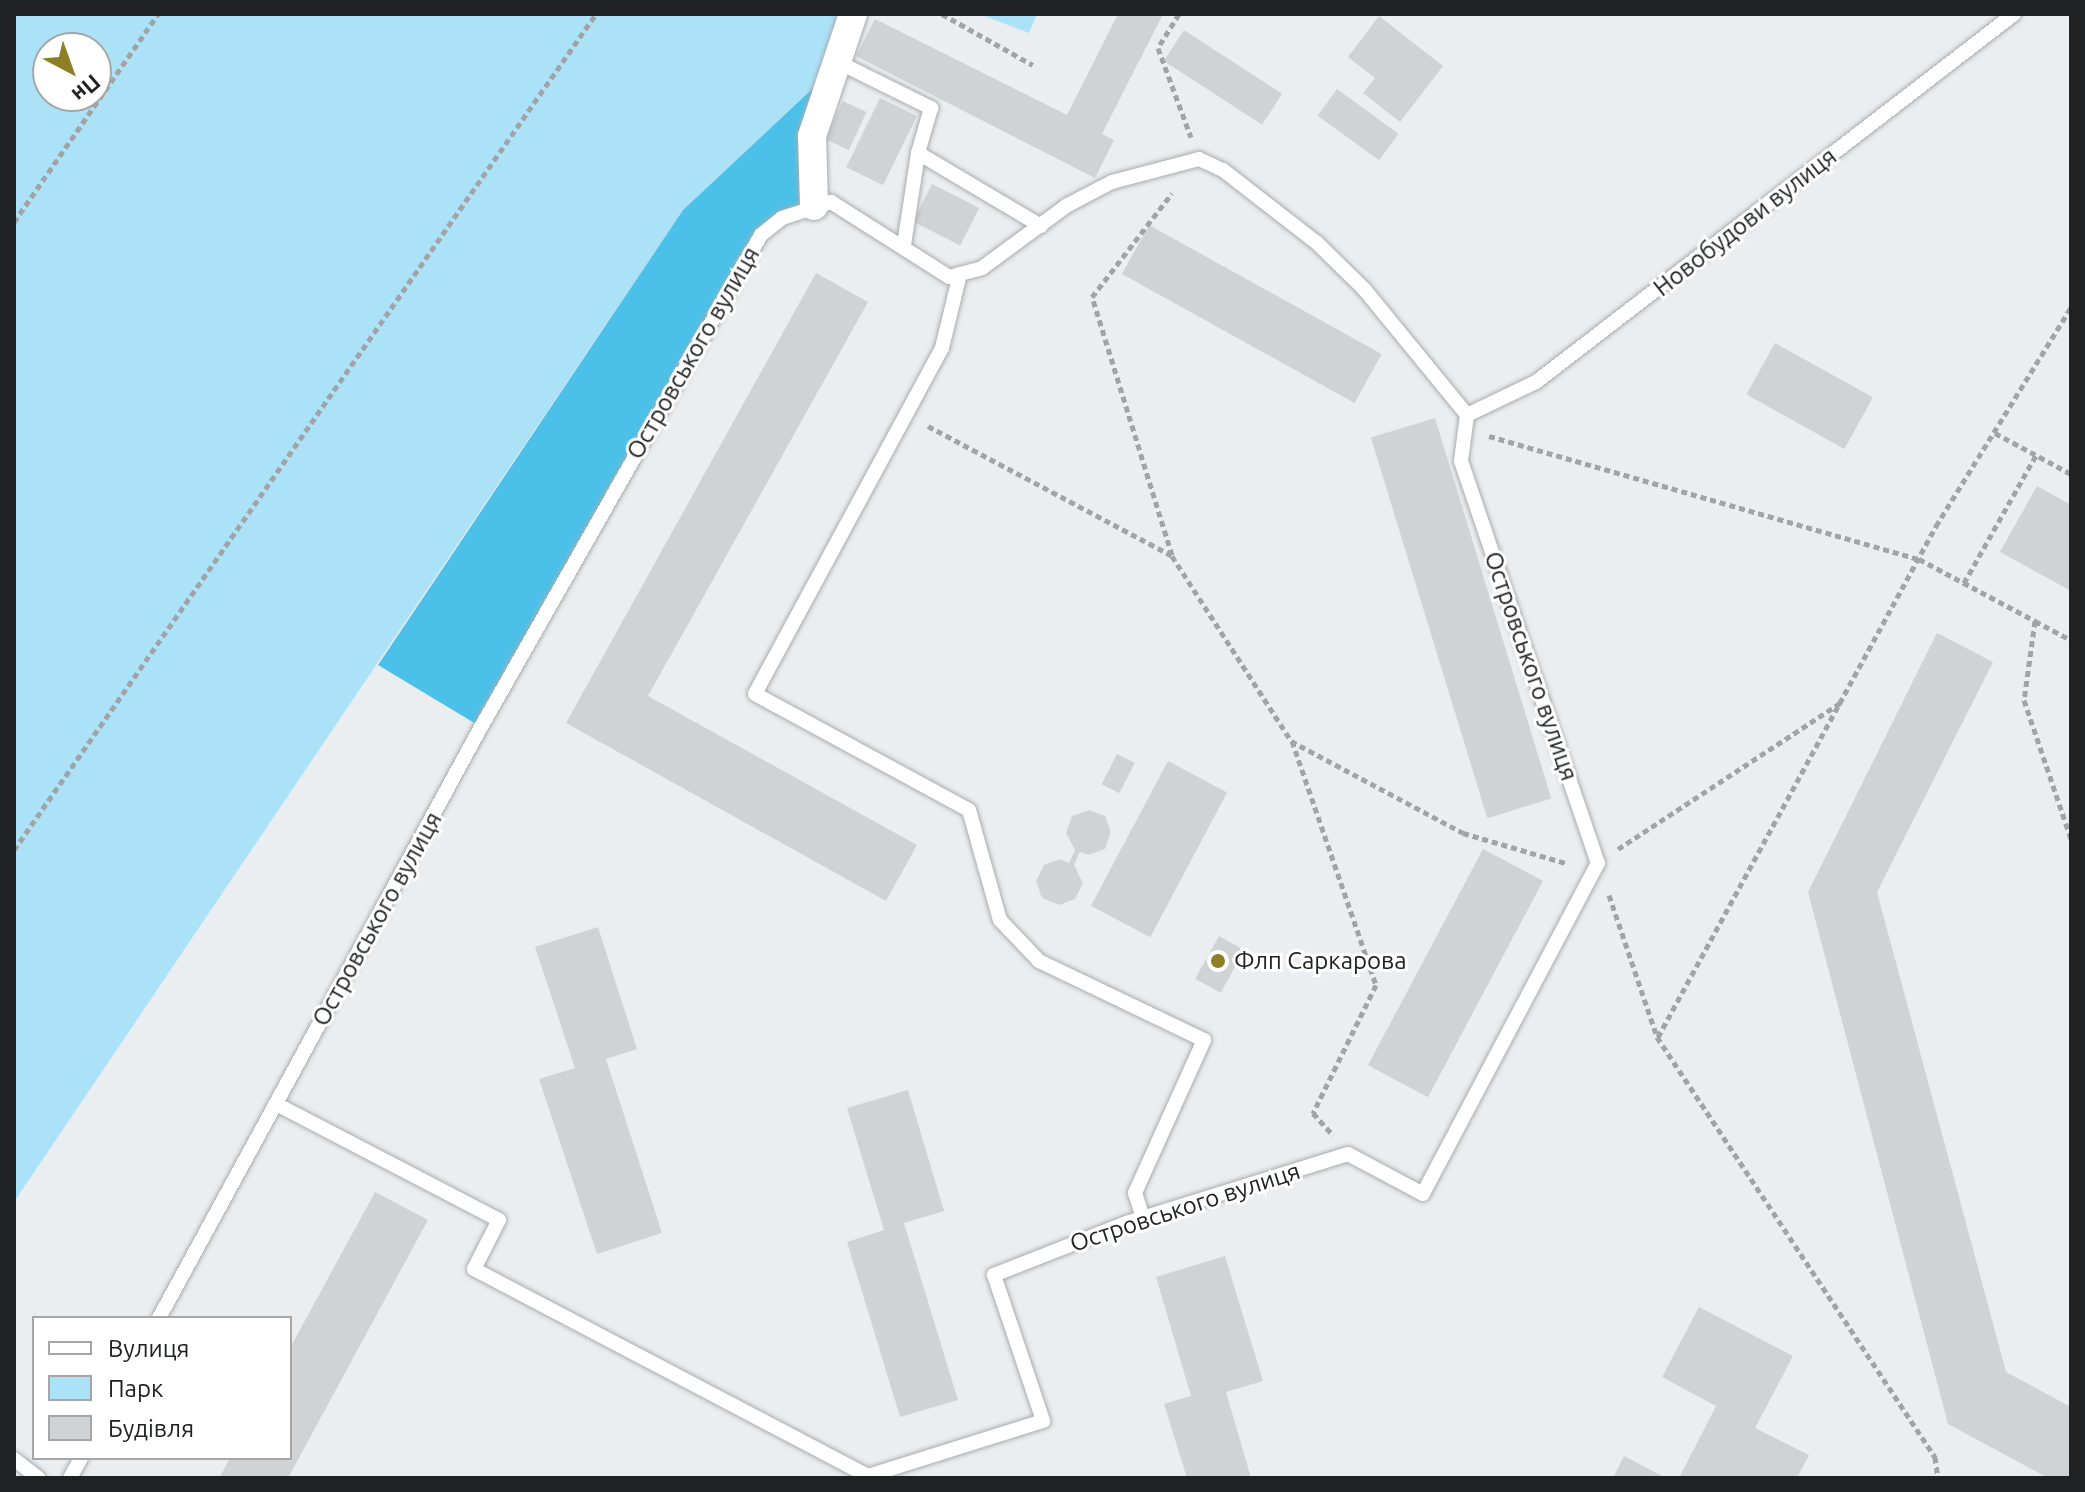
<!DOCTYPE html>
<meta charset="utf-8">
<style>
body{margin:0}
#map{position:relative;width:2085px;height:1492px;overflow:hidden;background:#eaeef0;font-family:Ubuntu,sans-serif}
div>[style]{position:absolute}
.green>*{inset:0;background:#ace2f8}
.forest>*{inset:0;background:#4bc1e9}
.building>*{inset:0;background:#cfd3d5;transform-origin:0 0}
.path>*{height:5px;margin-top:-2.5px;transform-origin:0;background:repeating-linear-gradient(90deg,#a1a4a6 0 6px,transparent 0 10px)}
.roads{filter:drop-shadow(0 0 2px #a8acae) drop-shadow(0 0 2px #a8acae)}
.service>*{height:14px;margin:-7px;padding:0 7px;transform-origin:7px;border-radius:7px;background:#fff}
.minor>*{height:28px;margin:-14px;padding:0 14px;transform-origin:14px;border-radius:14px;background:#fff}
.dots>*{width:22px;height:22px;translate:-50% -50%;box-sizing:border-box;border:4px solid #fff;border-radius:50%}
span{translate:-50% -50%;white-space:nowrap;text-align:center;line-height:1.15;-webkit-text-stroke:6px #fff;paint-order:stroke}
.street-label{font-size:24px;color:#202122}
.poi-label{font-size:24px;color:#202122}
.left{translate:0 -50%;text-align:left}
.frame{position:absolute;inset:0;border:16px solid #202122;pointer-events:none}
.legend{position:absolute;left:32px;top:1316px;width:260px;height:144px;box-sizing:border-box;background:#fff;border:2px solid #a6a6a7;margin:0;padding:10px 14px;list-style:none;font-size:24px;color:#202122}
.legend li{display:flex;align-items:center;gap:16px;height:40px}
.legend b{width:40px;border:2px solid #a6a6a7}
.north{position:absolute;left:32px;top:32px;width:80px;height:80px;box-sizing:border-box;background:#fff;border:2px solid #a6a6a7;border-radius:50%;rotate:139deg;font-size:22px;font-weight:700;line-height:32px;text-align:center;color:#202122}
.north::after{content:'';display:block;margin:auto;width:28px;height:36px;background:#8d7f26;clip-path:polygon(50% 0,100% 100%,50% 72%,0 100%)}
</style>
<div id="map">
<div class="green">
<i style="clip-path:polygon(evenodd,14px 14px,853px 14px,840px 63px,683px 210px,14px 1202px,14px 14px,48px 48px,96px 48px,96px 96px,48px 96px,48px 48px)"></i>
<i style="clip-path:polygon(979px 14px,1037px 14px,1029px 33px)"></i>
</div>
<div class="forest">
<i style="clip-path:polygon(840px 63px,814px 206px,761px 235px,481px 727px,378px 665px,683px 210px)"></i>
</div>
<div class="building">
<i style="clip-path:polygon(1118px 14px,1163px 14px,1102px 134px,1114px 140px,1095px 178px,856px 56px,875px 19px,1067px 115px)"></i>
<i style="clip-path:polygon(1379px 16px,1443px 66px,1400px 122px,1363px 93px,1375px 78px,1348px 57px)"></i>
<i style="left:1184px;top:30px;width:117px;height:37px;rotate:33deg"></i>
<i style="left:1337px;top:89px;width:76px;height:33px;rotate:36deg"></i>
<i style="left:880px;top:98px;width:41px;height:77px;rotate:26deg"></i>
<i style="left:843px;top:101px;width:26px;height:42px;rotate:25deg"></i>
<i style="left:932px;top:184px;width:53px;height:42px;rotate:27deg"></i>
<i style="left:1149px;top:225px;width:266px;height:56px;rotate:29deg"></i>
<i style="clip-path:polygon(816px 273px,868px 302px,648px 696px,917px 845px,886px 901px,566px 723px)"></i>
<i style="left:1775px;top:343px;width:112px;height:59px;rotate:29deg"></i>
<i style="left:1435px;top:418px;width:398px;height:67px;rotate:73deg"></i>
<i style="clip-path:polygon(2037px 486px,2071px 505px,2071px 591px,2000px 552px)"></i>
<i style="clip-path:polygon(1937px 633px,1993px 662px,1877px 892px,2006px 1372px,2071px 1407px,2071px 1478px,2048px 1478px,1948px 1424px,1808px 892px)"></i>
<i style="left:1117px;top:754px;width:20px;height:34px;rotate:27deg"></i>
<i style="left:1168px;top:761px;width:67px;height:164px;rotate:28deg"></i>
<i style="clip-path:polygon(1089px 810px,1105px 816px,1111px 832px,1105px 849px,1088px 855px,1080px 852px,1074px 865px,1083px 883px,1075px 899px,1059px 905px,1042px 898px,1036px 881px,1044px 865px,1060px 859px,1069px 863px,1075px 850px,1066px 833px,1072px 816px)"></i>
<i style="left:1483px;top:849px;width:68px;height:245px;rotate:28deg"></i>
<i style="clip-path:polygon(598px 927px,637px 1049px,606px 1059px,662px 1233px,597px 1254px,539px 1079px,575px 1068px,535px 947px)"></i>
<i style="left:1219px;top:936px;width:29px;height:49px;rotate:29deg"></i>
<i style="clip-path:polygon(908px 1090px,944px 1211px,904px 1223px,958px 1400px,900px 1417px,847px 1242px,884px 1230px,847px 1108px)"></i>
<i style="clip-path:polygon(375px 1192px,428px 1220px,288px 1478px,219px 1478px,230px 1458px,290px 1458px,290px 1348px)"></i>
<i style="clip-path:polygon(1225px 1256px,1263px 1381px,1226px 1392px,1251px 1478px,1187px 1478px,1164px 1404px,1191px 1396px,1156px 1277px)"></i>
<i style="clip-path:polygon(1699px 1307px,1793px 1356px,1755px 1428px,1809px 1455px,1797px 1478px,1679px 1478px,1716px 1406px,1662px 1377px)"></i>
<i style="clip-path:polygon(1624px 1456px,1666px 1478px,1613px 1478px)"></i>
</div>
<div class="path">
<i style="left:942px;top:14px;width:104px;rotate:29.3deg"></i>
<i style="left:1179px;top:14px;width:40px;rotate:122deg"></i>
<i style="left:1158px;top:48px;width:95px;rotate:69.7deg"></i>
<i style="left:14px;top:222px;width:253px;rotate:-55.3deg"></i>
<i style="left:928px;top:426px;width:276px;rotate:28deg"></i>
<i style="left:1172px;top:556px;width:220px;rotate:57.2deg"></i>
<i style="left:1291px;top:741px;width:195px;rotate:28.1deg"></i>
<i style="left:1463px;top:833px;width:110px;rotate:16.3deg"></i>
<i style="left:1995px;top:433px;width:86px;rotate:28.3deg"></i>
<i style="left:1489px;top:436px;width:447px;rotate:16deg"></i>
<i style="left:1919px;top:559px;width:132px;rotate:28.1deg"></i>
<i style="left:2035px;top:621px;width:80px;rotate:97.9deg"></i>
<i style="left:2024px;top:700px;width:147px;rotate:71.3deg"></i>
<i style="left:1172px;top:555px;width:270px;rotate:-107.2deg"></i>
<i style="left:1092px;top:297px;width:131px;rotate:-52.4deg"></i>
<i style="left:1964px;top:583px;width:147px;rotate:-60.6deg"></i>
<i style="left:2035px;top:621px;width:41px;rotate:27.8deg"></i>
<i style="left:1292px;top:741px;width:258px;rotate:71deg"></i>
<i style="left:1376px;top:985px;width:143px;rotate:116.2deg"></i>
<i style="left:1313px;top:1113px;width:30px;rotate:48deg"></i>
<i style="left:1618px;top:849px;width:266px;rotate:-33.3deg"></i>
<i style="left:14px;top:850px;width:1019px;rotate:-55.16deg"></i>
<i style="left:1609px;top:895px;width:150px;rotate:71.3deg"></i>
<i style="left:1657px;top:1037px;width:504px;rotate:56.5deg"></i>
<i style="left:1935px;top:1457px;width:21px;rotate:82deg"></i>
<i style="left:1658px;top:1037px;width:582px;rotate:-61.45deg"></i>
<i style="left:1936px;top:526px;width:257px;rotate:-58.3deg"></i>
</div>
<div class="roads">
<div class="service">
<i style="left:840px;top:63px;width:102px;rotate:26.3deg"></i>
<i style="left:931px;top:108px;width:47px;rotate:106.1deg"></i>
<i style="left:904px;top:245px;width:93px;rotate:-81.3deg"></i>
<i style="left:918px;top:153px;width:143px;rotate:30.7deg"></i>
<i style="left:960px;top:274px;width:76px;rotate:103.7deg"></i>
<i style="left:942px;top:348px;width:393px;rotate:118.4deg"></i>
<i style="left:755px;top:694px;width:243px;rotate:28.5deg"></i>
<i style="left:969px;top:810px;width:114px;rotate:74.3deg"></i>
<i style="left:1000px;top:920px;width:57px;rotate:46.4deg"></i>
<i style="left:1039px;top:961px;width:183px;rotate:25.6deg"></i>
<i style="left:1204px;top:1040px;width:168px;rotate:114.3deg"></i>
<i style="left:1135px;top:1193px;width:26px;rotate:72deg"></i>
<i style="left:1467px;top:415px;width:76px;rotate:-25.6deg"></i>
<i style="left:1536px;top:382px;width:603px;rotate:-37.59deg"></i>
<i style="left:159px;top:1318px;width:673px;rotate:-61.42deg"></i>
<i style="left:481px;top:727px;width:566px;rotate:-60.36deg"></i>
<i style="left:761px;top:235px;width:27px;rotate:-39deg"></i>
<i style="left:782px;top:218px;width:52px;rotate:-18.1deg"></i>
<i style="left:831px;top:202px;width:140px;rotate:32.4deg"></i>
<i style="left:949px;top:277px;width:34px;rotate:-15deg"></i>
<i style="left:982px;top:268px;width:104px;rotate:-36.4deg"></i>
<i style="left:1066px;top:206px;width:52px;rotate:-27.6deg"></i>
<i style="left:1112px;top:182px;width:90px;rotate:-14.8deg"></i>
<i style="left:1199px;top:159px;width:26px;rotate:25deg"></i>
<i style="left:1223px;top:170px;width:119px;rotate:37.8deg"></i>
<i style="left:1317px;top:243px;width:66px;rotate:44.4deg"></i>
<i style="left:1364px;top:289px;width:163px;rotate:50.7deg"></i>
<i style="left:1467px;top:415px;width:46px;rotate:97.4deg"></i>
<i style="left:1461px;top:461px;width:425px;rotate:71.2deg"></i>
<i style="left:1598px;top:863px;width:374px;rotate:117.9deg"></i>
<i style="left:1423px;top:1194px;width:85px;rotate:-151.9deg"></i>
<i style="left:1348px;top:1154px;width:232px;rotate:162.7deg"></i>
<i style="left:1126px;top:1223px;width:142px;rotate:158.5deg"></i>
<i style="left:994px;top:1275px;width:154px;rotate:71.4deg"></i>
<i style="left:1043px;top:1421px;width:183px;rotate:162.6deg"></i>
<i style="left:868px;top:1476px;width:445px;rotate:-152.3deg"></i>
<i style="left:474px;top:1269px;width:55px;rotate:-63deg"></i>
<i style="left:499px;top:1220px;width:251px;rotate:-152.5deg"></i>
<i style="left:14px;top:1459px;width:31px;rotate:38deg"></i>
<i style="left:70px;top:1478px;width:23px;rotate:-61deg"></i>
</div>
<div class="minor">
<i style="left:814px;top:206px;width:70px;rotate:-91.6deg"></i>
<i style="left:812px;top:136px;width:129px;rotate:-71.4deg"></i>
</div>
</div>
<div class="dots">
<i style="left:1218px;top:961px;background:#8d7f26"></i>
</div>
<div class="street-label">
<span style="left:1745px;top:222px;rotate:-38deg">Новобудови вулиця</span>
<span style="left:693px;top:353px;rotate:-60deg">Островського вулиця</span>
<span style="left:1531px;top:666px;rotate:71deg">Островського вулиця</span>
<span style="left:377px;top:919px;rotate:-61deg">Островського вулиця</span>
<span style="left:1185px;top:1207px;rotate:-18deg">Островського вулиця</span>
</div>
<div class="poi-label">
<span class="left" style="left:1234px;top:961px">Флп Саркарова</span>
</div>
<div class="frame"></div>
<ul class="legend">
<li><b style="height:10px;background:#fff"></b>Вулиця</li>
<li><b style="height:22px;background:#ace2f8"></b>Парк</li>
<li><b style="height:22px;background:#cfd3d5"></b>Будівля</li>
</ul>
<div class="north">Пн</div>
</div>
